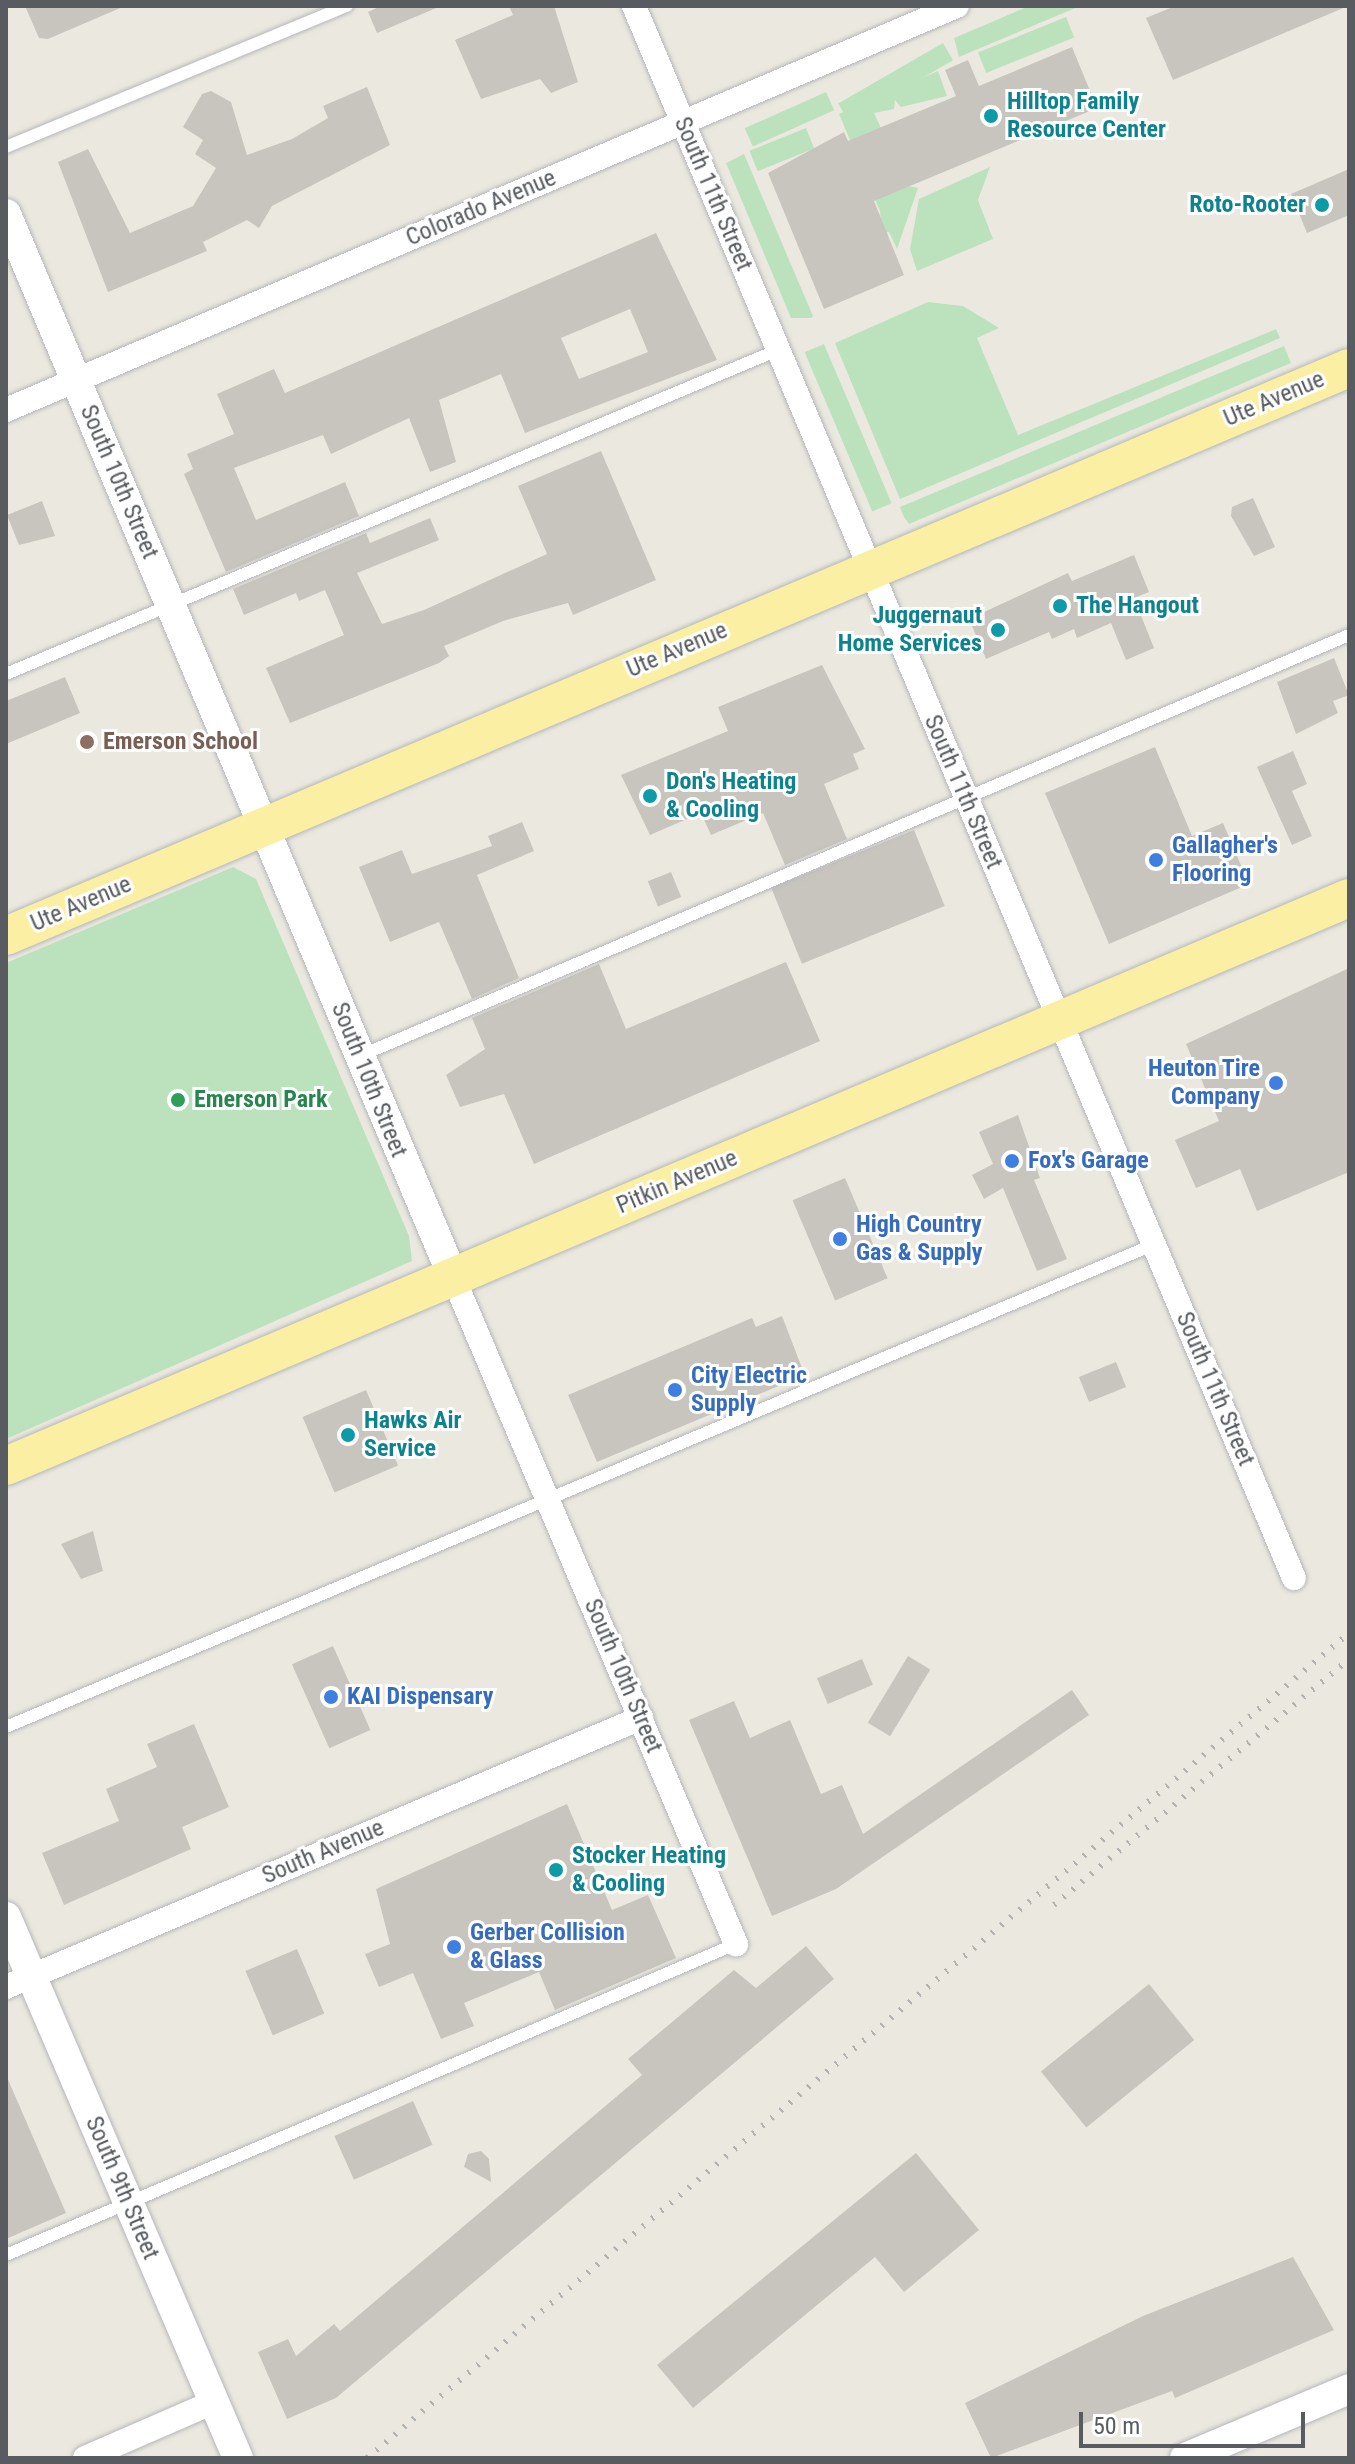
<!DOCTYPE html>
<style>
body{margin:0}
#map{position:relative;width:1355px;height:2464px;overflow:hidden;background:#ebe9df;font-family:"Roboto Condensed",sans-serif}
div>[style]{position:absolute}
.green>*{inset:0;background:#bce2bd;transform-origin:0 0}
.building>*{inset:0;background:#c8c5bf;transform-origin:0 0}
.roads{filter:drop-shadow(0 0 2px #b5b7bc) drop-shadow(0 0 2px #b5b7bc)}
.service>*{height:12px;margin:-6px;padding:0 6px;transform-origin:6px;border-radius:6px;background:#fff}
.minor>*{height:24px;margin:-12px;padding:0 12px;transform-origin:12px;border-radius:12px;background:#fff}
.tertiary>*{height:30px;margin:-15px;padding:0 15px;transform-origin:15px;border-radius:15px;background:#fff}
.primary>*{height:38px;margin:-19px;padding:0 19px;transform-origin:19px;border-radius:19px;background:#fbefa4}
.rail>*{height:6px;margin-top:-3px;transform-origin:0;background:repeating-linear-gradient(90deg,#b1b2b2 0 2px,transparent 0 12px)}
.dots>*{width:22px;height:22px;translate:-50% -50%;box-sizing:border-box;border:4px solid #fff;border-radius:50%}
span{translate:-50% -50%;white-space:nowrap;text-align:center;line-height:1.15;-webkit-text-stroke:6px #fff;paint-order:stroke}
.culture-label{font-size:24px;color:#0d838f;font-weight:700}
.left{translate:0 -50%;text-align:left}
.right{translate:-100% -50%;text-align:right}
.street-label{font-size:24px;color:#585c60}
.education-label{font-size:24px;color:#785e54;font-weight:700}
.shop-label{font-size:24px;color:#366cbe;font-weight:700}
.leisure-label{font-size:24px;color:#27864d;font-weight:700}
.frame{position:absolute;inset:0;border:8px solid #585c60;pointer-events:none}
.scale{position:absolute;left:1079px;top:2412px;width:226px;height:36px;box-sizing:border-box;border:4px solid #585c60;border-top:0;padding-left:10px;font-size:24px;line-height:28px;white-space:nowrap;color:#585c60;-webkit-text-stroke:6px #fff;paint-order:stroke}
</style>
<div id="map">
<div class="green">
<i style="clip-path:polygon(1029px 6px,1080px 6px,959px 57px,954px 38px)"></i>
<i style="left:1066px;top:17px;width:22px;height:95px;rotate:68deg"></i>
<i style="left:943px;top:43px;width:20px;height:121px;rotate:60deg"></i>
<i style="clip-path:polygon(938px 71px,947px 96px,901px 107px,895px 100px,894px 109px,874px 113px,908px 186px,918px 188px,897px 249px,889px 232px,882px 233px,880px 211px,839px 114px)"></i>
<i style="left:826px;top:92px;width:20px;height:89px;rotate:66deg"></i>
<i style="left:806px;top:128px;width:22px;height:61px;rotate:68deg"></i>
<i style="clip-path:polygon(744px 154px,813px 316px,811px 318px,791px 318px,726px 163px)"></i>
<i style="clip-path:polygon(990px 167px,978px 200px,993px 239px,917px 271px,910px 249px,919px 199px)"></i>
<i style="clip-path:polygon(928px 302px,963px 306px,999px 328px,977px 338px,1018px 435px,1276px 329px,1280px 338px,900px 499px,835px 343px)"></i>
<i style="left:824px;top:344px;width:173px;height:21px;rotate:67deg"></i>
<i style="clip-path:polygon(1284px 346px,1291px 363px,909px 524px,904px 517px,900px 507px)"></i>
<i style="clip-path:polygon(233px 867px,256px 879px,409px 1236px,412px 1261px,6px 1439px,6px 963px)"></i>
</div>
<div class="building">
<i style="clip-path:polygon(25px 6px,125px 6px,48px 39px,39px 38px)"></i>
<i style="clip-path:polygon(381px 6px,441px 6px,377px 33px,368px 12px)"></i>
<i style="clip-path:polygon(509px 6px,554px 6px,578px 82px,551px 93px,540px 79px,481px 99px,455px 40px,513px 15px)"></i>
<i style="clip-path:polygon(1175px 6px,1348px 6px,1173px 80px,1146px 18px)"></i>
<i style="clip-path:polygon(1072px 47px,1097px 108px,874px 201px,904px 275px,824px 309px,768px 173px,844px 132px,848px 141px,956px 96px,945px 70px,968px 60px,979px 86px)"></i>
<i style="clip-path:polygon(367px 87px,390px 145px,272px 206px,259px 228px,247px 220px,203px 242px,207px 251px,108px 292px,58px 162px,88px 149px,130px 233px,193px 206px,216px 168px,195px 154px,203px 140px,183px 127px,202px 94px,211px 91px,231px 102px,247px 155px,292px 139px,328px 118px,323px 106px)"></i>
<i style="clip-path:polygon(1349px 169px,1349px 215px,1307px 233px,1291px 194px)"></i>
<i style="clip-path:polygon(evenodd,656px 233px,717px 360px,525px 433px,501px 374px,439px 400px,456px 462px,430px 472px,409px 418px,331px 454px,323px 435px,234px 468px,256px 520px,345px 482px,359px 516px,226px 572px,184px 474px,193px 469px,187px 454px,234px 434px,217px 394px,274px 369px,285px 393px,656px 233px,630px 309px,648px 352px,579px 379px,561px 338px,630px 309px)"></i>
<i style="clip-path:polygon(601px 451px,656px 580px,573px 615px,568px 603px,503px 621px,444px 646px,449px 656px,439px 663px,290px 723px,266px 668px,344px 635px,325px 590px,299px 601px,296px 593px,244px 615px,233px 589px,366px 533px,370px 543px,430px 518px,439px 540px,357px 573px,382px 624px,424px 610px,547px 554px,518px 486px)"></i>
<i style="clip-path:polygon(1253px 498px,1275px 547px,1254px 556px,1231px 516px,1232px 507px)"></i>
<i style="clip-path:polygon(42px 501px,55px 536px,19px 545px,7px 515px)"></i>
<i style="clip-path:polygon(1134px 555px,1149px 592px,1134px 598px,1154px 648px,1126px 660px,1111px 623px,1077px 638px,1074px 629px,1052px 639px,1049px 632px,986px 659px,969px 619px,1068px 573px,1072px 581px)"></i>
<i style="clip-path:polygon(1334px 658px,1349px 695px,1333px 701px,1338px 713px,1296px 734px,1277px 682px)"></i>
<i style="clip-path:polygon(822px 665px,865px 749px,853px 754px,859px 769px,824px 784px,847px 839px,785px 865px,763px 813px,711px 835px,701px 813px,650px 835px,621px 775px,728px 731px,718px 707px)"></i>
<i style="clip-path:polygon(65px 677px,80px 713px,6px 744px,6px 701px)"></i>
<i style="clip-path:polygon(1155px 747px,1192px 836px,1223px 823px,1249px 884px,1109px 944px,1045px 793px)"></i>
<i style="clip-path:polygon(1293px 751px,1307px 784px,1292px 791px,1312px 836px,1292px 845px,1257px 767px)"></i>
<i style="clip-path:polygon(522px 822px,534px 851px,477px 875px,519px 978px,472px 999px,439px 922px,390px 942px,359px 867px,402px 850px,412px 874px,492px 846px,488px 836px)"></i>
<i style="left:914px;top:830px;width:82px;height:154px;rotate:68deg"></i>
<i style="left:671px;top:872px;width:27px;height:25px;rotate:68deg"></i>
<i style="clip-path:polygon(786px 962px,820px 1041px,534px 1164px,504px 1094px,460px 1107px,446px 1075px,485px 1049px,472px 1018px,599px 964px,626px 1029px)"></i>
<i style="clip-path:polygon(1349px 968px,1349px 1172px,1257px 1211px,1240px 1169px,1196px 1188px,1175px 1140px,1219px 1121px,1186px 1044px)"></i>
<i style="clip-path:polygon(1018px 1115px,1040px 1178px,1034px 1180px,1067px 1259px,1037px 1271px,1003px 1188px,984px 1199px,972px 1175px,993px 1164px,979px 1132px)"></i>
<i style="left:845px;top:1178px;width:109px;height:57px;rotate:67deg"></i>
<i style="clip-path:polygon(782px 1316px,802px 1368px,778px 1378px,781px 1385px,597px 1462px,568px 1395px,752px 1318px,756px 1327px)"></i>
<i style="left:1116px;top:1362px;width:27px;height:40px;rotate:68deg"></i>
<i style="left:366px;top:1390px;width:82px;height:69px;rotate:67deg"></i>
<i style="clip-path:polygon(93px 1531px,103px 1571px,81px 1579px,61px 1544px)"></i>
<i style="left:333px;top:1646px;width:92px;height:45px;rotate:66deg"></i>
<i style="left:908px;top:1656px;width:26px;height:78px;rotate:31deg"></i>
<i style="left:862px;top:1659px;width:28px;height:49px;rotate:67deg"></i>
<i style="clip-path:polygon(1072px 1690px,1089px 1715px,836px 1889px,772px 1916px,689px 1720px,734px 1701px,750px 1738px,790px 1720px,821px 1794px,842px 1785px,863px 1834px)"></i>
<i style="clip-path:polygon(194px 1724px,229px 1807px,182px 1827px,191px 1849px,64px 1905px,42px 1853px,119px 1821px,106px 1789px,157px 1767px,147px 1744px)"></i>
<i style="clip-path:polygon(567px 1804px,612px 1910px,648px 1895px,676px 1958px,555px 2010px,539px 1972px,464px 2003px,474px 2026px,441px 2039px,413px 1973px,379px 1987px,365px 1954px,390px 1944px,376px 1889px)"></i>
<i style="clip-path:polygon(806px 1946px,834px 1979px,336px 2398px,287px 2419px,258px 2352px,288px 2339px,296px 2356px,334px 2324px,340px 2331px,642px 2075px,628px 2059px,734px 1970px,756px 1988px)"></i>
<i style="left:297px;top:1949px;width:70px;height:56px;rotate:67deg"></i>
<i style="left:1149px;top:1984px;width:72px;height:139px;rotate:51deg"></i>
<i style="clip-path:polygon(6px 2075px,66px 2213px,6px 2239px)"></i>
<i style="left:413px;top:2101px;width:48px;height:86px;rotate:66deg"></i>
<i style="clip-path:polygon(481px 2151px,489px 2159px,491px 2182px,464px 2167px,468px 2154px)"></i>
<i style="clip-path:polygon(916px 2153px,979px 2230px,904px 2292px,875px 2257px,693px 2408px,657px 2365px)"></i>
<i style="clip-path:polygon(1293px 2257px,1334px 2330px,1175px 2398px,1172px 2391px,991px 2458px,965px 2403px,1143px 2316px)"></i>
</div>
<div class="roads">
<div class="service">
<i style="left:6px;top:147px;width:369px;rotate:-22.5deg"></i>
<i style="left:6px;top:674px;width:837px;rotate:-22.77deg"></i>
<i style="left:362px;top:1055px;width:1073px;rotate:-23.05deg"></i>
<i style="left:6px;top:1727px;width:1246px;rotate:-22.8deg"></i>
<i style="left:6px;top:2255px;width:793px;rotate:-23.08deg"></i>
</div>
<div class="minor">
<i style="left:634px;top:6px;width:1705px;rotate:67.23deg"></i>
<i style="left:6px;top:410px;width:1033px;rotate:-23.02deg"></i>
<i style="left:453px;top:1277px;width:725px;rotate:67.01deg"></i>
<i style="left:6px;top:1987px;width:690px;rotate:-22.96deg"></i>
<i style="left:85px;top:2458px;width:141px;rotate:-23.5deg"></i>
</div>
<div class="tertiary">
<i style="left:6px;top:214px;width:1153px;rotate:67.19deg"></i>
<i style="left:6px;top:1917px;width:589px;rotate:66.79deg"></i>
<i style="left:1185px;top:2458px;width:178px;rotate:-22.8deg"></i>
</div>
<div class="primary">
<i style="left:6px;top:936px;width:1458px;rotate:-22.93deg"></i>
<i style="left:6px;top:1466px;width:1458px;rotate:-22.93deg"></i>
</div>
</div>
<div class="rail">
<i style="left:1054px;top:1905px;width:384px;rotate:-39.8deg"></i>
<i style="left:367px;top:2458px;width:1283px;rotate:-40.03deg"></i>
</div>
<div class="dots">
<i style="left:991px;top:116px;background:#0f9aa8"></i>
<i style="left:1322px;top:205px;background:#0f9aa8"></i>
<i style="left:1060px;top:606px;background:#0f9aa8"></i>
<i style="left:998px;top:630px;background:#0f9aa8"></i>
<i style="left:87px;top:742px;background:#8d6e63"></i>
<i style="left:650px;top:796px;background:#0f9aa8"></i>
<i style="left:1156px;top:860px;background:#3f7fe0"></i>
<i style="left:1276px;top:1083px;background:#3f7fe0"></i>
<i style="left:178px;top:1100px;background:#2e9e5b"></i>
<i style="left:1012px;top:1161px;background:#3f7fe0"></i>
<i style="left:840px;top:1239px;background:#3f7fe0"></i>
<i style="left:675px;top:1390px;background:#3f7fe0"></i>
<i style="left:348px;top:1435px;background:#0f9aa8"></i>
<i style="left:331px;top:1697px;background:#3f7fe0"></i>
<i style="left:556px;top:1870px;background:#0f9aa8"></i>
<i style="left:454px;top:1947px;background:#3f7fe0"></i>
</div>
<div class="culture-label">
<span class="left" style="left:1007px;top:116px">Hilltop Family<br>Resource Center</span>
<span class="right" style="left:1306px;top:205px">Roto-Rooter</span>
<span class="left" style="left:1076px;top:606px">The Hangout</span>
<span class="right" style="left:982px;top:630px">Juggernaut<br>Home Services</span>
<span class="left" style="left:666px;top:796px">Don's Heating<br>&amp; Cooling</span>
<span class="left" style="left:364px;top:1435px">Hawks Air<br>Service</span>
<span class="left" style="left:572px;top:1870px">Stocker Heating<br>&amp; Cooling</span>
</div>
<div class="street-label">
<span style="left:713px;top:194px;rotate:67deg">South 11th Street</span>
<span style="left:481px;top:208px;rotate:-23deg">Colorado Avenue</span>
<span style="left:1274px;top:399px;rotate:-23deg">Ute Avenue</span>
<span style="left:119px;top:482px;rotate:67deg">South 10th Street</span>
<span style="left:677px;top:650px;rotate:-23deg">Ute Avenue</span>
<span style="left:963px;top:792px;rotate:67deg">South 11th Street</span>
<span style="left:81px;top:904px;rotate:-23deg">Ute Avenue</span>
<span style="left:369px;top:1080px;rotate:68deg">South 10th Street</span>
<span style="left:677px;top:1182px;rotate:-23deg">Pitkin Avenue</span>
<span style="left:1215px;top:1389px;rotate:67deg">South 11th Street</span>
<span style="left:623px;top:1676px;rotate:67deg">South 10th Street</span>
<span style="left:323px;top:1852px;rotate:-23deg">South Avenue</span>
<span style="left:122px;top:2188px;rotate:67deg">South 9th Street</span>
</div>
<div class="education-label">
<span class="left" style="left:103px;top:742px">Emerson School</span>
</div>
<div class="shop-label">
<span class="left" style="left:1172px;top:860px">Gallagher's<br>Flooring</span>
<span class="right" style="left:1260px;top:1083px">Heuton Tire<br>Company</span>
<span class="left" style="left:1028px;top:1161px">Fox's Garage</span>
<span class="left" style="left:856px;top:1239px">High Country<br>Gas &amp; Supply</span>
<span class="left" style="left:691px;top:1390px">City Electric<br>Supply</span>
<span class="left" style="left:347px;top:1697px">KAI Dispensary</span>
<span class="left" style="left:470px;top:1947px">Gerber Collision<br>&amp; Glass</span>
</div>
<div class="leisure-label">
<span class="left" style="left:194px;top:1100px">Emerson Park</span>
</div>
<div class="frame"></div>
<div class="scale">50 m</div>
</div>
